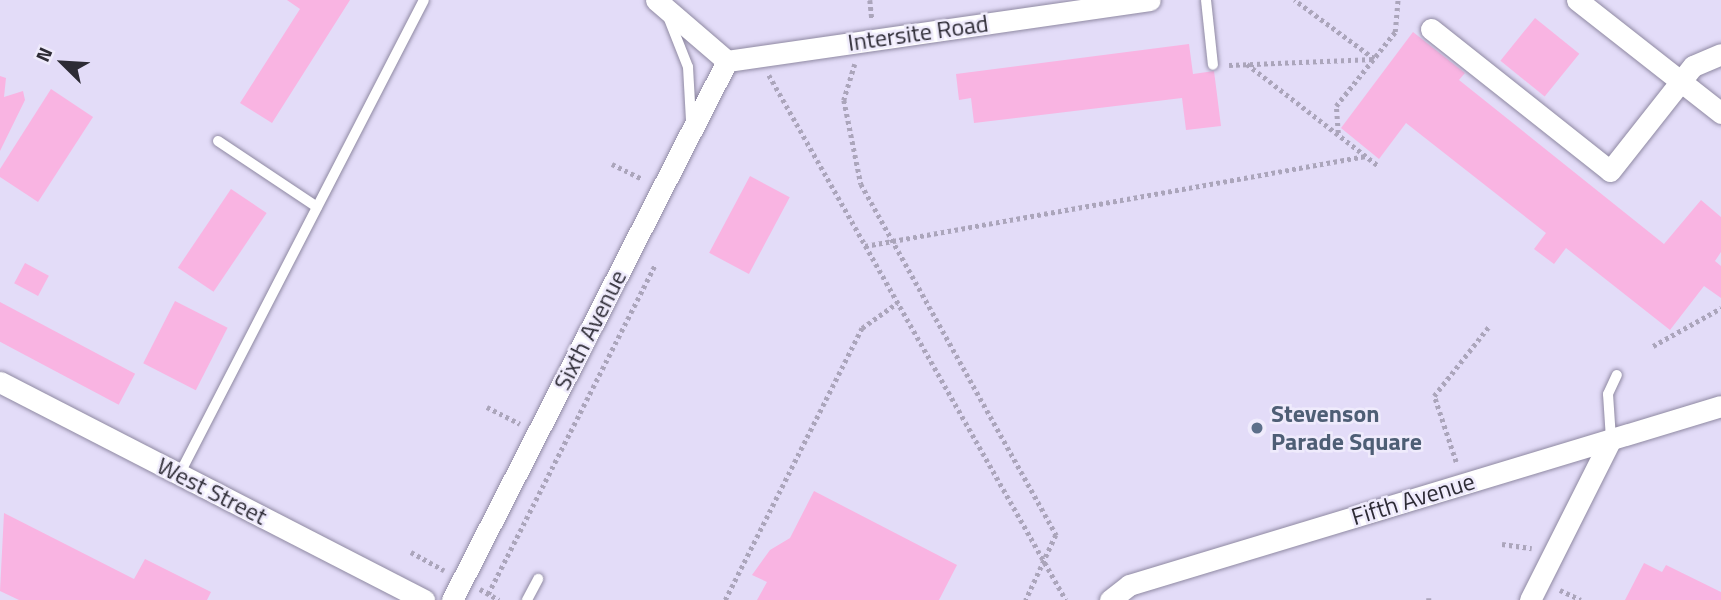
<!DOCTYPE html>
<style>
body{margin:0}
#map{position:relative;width:1721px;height:600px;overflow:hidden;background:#e3dcf8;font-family:"Titillium Web",sans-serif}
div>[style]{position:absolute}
.building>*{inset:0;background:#f9b4e2;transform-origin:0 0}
.path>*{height:4.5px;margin-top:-2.25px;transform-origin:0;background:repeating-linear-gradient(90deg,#aba5bb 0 3.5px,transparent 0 7px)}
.roads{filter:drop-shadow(0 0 2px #8f89a2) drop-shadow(0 0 2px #8f89a2)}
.lane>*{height:10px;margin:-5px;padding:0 5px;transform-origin:5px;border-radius:5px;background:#fff}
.street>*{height:21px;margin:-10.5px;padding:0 10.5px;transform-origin:10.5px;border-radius:10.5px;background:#fff}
.dots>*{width:19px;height:19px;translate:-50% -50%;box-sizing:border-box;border:4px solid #efebfc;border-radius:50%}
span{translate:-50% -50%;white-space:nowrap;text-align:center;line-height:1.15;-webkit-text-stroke:5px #efebfc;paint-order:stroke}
.street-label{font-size:24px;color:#2d2b35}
.service-label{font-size:24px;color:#4e5e75;font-weight:700}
.left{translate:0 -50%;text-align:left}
.north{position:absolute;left:28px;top:28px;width:70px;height:70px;-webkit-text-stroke:5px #efebfc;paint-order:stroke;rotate:294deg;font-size:19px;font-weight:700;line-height:28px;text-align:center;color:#2d2b35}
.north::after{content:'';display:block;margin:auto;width:24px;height:32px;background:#2d2b35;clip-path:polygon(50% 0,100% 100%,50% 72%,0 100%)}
</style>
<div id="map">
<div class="building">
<i style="clip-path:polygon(287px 0,350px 0,272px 123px,240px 103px,300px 9px)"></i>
<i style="left:1535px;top:18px;width:57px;height:55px;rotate:39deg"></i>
<i style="clip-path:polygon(1413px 32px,1465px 73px,1459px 80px,1664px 244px,1701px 200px,1721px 217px,1721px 252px,1715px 261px,1721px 266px,1721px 298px,1704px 286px,1670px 330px,1566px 248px,1554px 264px,1534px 249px,1546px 233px,1406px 123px,1379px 159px,1341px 128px)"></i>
<i style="clip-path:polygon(1189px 44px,1193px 74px,1214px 71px,1221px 126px,1186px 130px,1182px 98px,974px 123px,971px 98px,959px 100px,956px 74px)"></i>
<i style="clip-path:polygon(0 76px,6px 78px,4px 97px,23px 91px,25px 100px,0 151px)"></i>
<i style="clip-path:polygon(51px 89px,93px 117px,38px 202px,0 177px,0 169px)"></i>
<i style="left:750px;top:176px;width:45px;height:87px;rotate:28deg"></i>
<i style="left:231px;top:189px;width:43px;height:95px;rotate:34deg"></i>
<i style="left:25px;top:263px;width:27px;height:23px;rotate:28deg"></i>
<i style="left:175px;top:301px;width:59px;height:70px;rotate:27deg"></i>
<i style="left:0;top:302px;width:153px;height:35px;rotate:28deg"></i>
<i style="clip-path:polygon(814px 491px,957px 565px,939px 600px,757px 600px,767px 582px,752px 575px,770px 550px,790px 538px)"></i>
<i style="clip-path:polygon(4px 513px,134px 579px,145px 559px,211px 592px,207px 600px,19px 600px,0 591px)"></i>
<i style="clip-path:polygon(1644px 563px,1662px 572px,1666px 565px,1721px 592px,1721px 600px,1625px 600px)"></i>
</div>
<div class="path">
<i style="left:870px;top:0;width:20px;rotate:84deg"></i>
<i style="left:855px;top:64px;width:38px;rotate:107deg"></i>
<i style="left:844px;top:100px;width:86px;rotate:78.6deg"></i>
<i style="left:861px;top:184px;width:402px;rotate:60.9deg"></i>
<i style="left:1056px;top:535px;width:72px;rotate:114.8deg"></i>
<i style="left:1247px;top:64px;width:165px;rotate:37.8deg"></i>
<i style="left:1229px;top:65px;width:145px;rotate:-2.4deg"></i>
<i style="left:1374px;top:59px;width:99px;rotate:-143.6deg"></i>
<i style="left:769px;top:75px;width:603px;rotate:60.5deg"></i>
<i style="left:1338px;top:133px;width:27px;rotate:-94deg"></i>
<i style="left:1336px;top:106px;width:95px;rotate:-51.4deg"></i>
<i style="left:1395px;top:32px;width:32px;rotate:-85deg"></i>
<i style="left:612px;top:164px;width:34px;rotate:26deg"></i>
<i style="left:865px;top:246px;width:509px;rotate:-10.18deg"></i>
<i style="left:1653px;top:346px;width:78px;rotate:-29.2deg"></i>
<i style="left:487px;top:407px;width:37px;rotate:27deg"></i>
<i style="left:1456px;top:462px;width:70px;rotate:-108.4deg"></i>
<i style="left:1434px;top:396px;width:90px;rotate:-51.7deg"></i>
<i style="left:1502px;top:544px;width:30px;rotate:8deg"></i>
<i style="left:411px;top:552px;width:38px;rotate:29deg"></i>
<i style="left:480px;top:589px;width:22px;rotate:30deg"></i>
<i style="left:1560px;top:590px;width:23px;rotate:25deg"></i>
<i style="left:488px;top:594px;width:369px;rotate:-63.1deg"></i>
<i style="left:1429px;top:598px;width:2px;rotate:90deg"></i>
<i style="left:725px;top:600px;width:305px;rotate:-63.3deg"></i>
<i style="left:862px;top:328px;width:43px;rotate:-35.5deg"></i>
</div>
<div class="roads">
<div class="lane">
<i style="left:1206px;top:0;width:65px;rotate:83.9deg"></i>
<i style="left:669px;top:19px;width:52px;rotate:68.4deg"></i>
<i style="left:688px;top:67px;width:54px;rotate:86.8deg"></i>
<i style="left:218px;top:141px;width:119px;rotate:33.7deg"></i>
<i style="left:1611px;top:439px;width:45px;rotate:-93.8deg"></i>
<i style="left:1608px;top:394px;width:21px;rotate:-65deg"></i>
<i style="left:179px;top:475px;width:534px;rotate:-62.72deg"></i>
<i style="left:527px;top:600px;width:24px;rotate:-62deg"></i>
</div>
<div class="street">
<i style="left:656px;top:0;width:94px;rotate:40.7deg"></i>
<i style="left:1577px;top:0;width:183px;rotate:38.1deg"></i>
<i style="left:1431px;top:29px;width:228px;rotate:38.4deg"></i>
<i style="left:1610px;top:171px;width:134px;rotate:-51.7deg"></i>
<i style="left:1693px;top:66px;width:30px;rotate:-23deg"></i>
<i style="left:727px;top:61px;width:427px;rotate:-8.2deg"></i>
<i style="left:0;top:382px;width:477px;rotate:27.2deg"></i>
<i style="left:452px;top:600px;width:605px;rotate:-62.97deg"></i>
<i style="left:1110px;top:600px;width:24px;rotate:-38deg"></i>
<i style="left:1129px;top:585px;width:618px;rotate:-16.82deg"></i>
<i style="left:1530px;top:600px;width:180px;rotate:-63.3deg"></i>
</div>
</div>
<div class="dots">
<i style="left:1257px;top:428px;background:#5c6f8a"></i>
</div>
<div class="street-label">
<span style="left:918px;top:33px;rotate:-8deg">Intersite Road</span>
<span style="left:590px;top:330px;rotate:-63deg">Sixth Avenue</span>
<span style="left:212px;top:491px;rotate:27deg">West Street</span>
<span style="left:1413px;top:499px;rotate:-17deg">Fifth Avenue</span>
</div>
<div class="service-label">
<span class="left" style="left:1271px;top:428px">Stevenson<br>Parade Square</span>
</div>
<div class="north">N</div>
</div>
